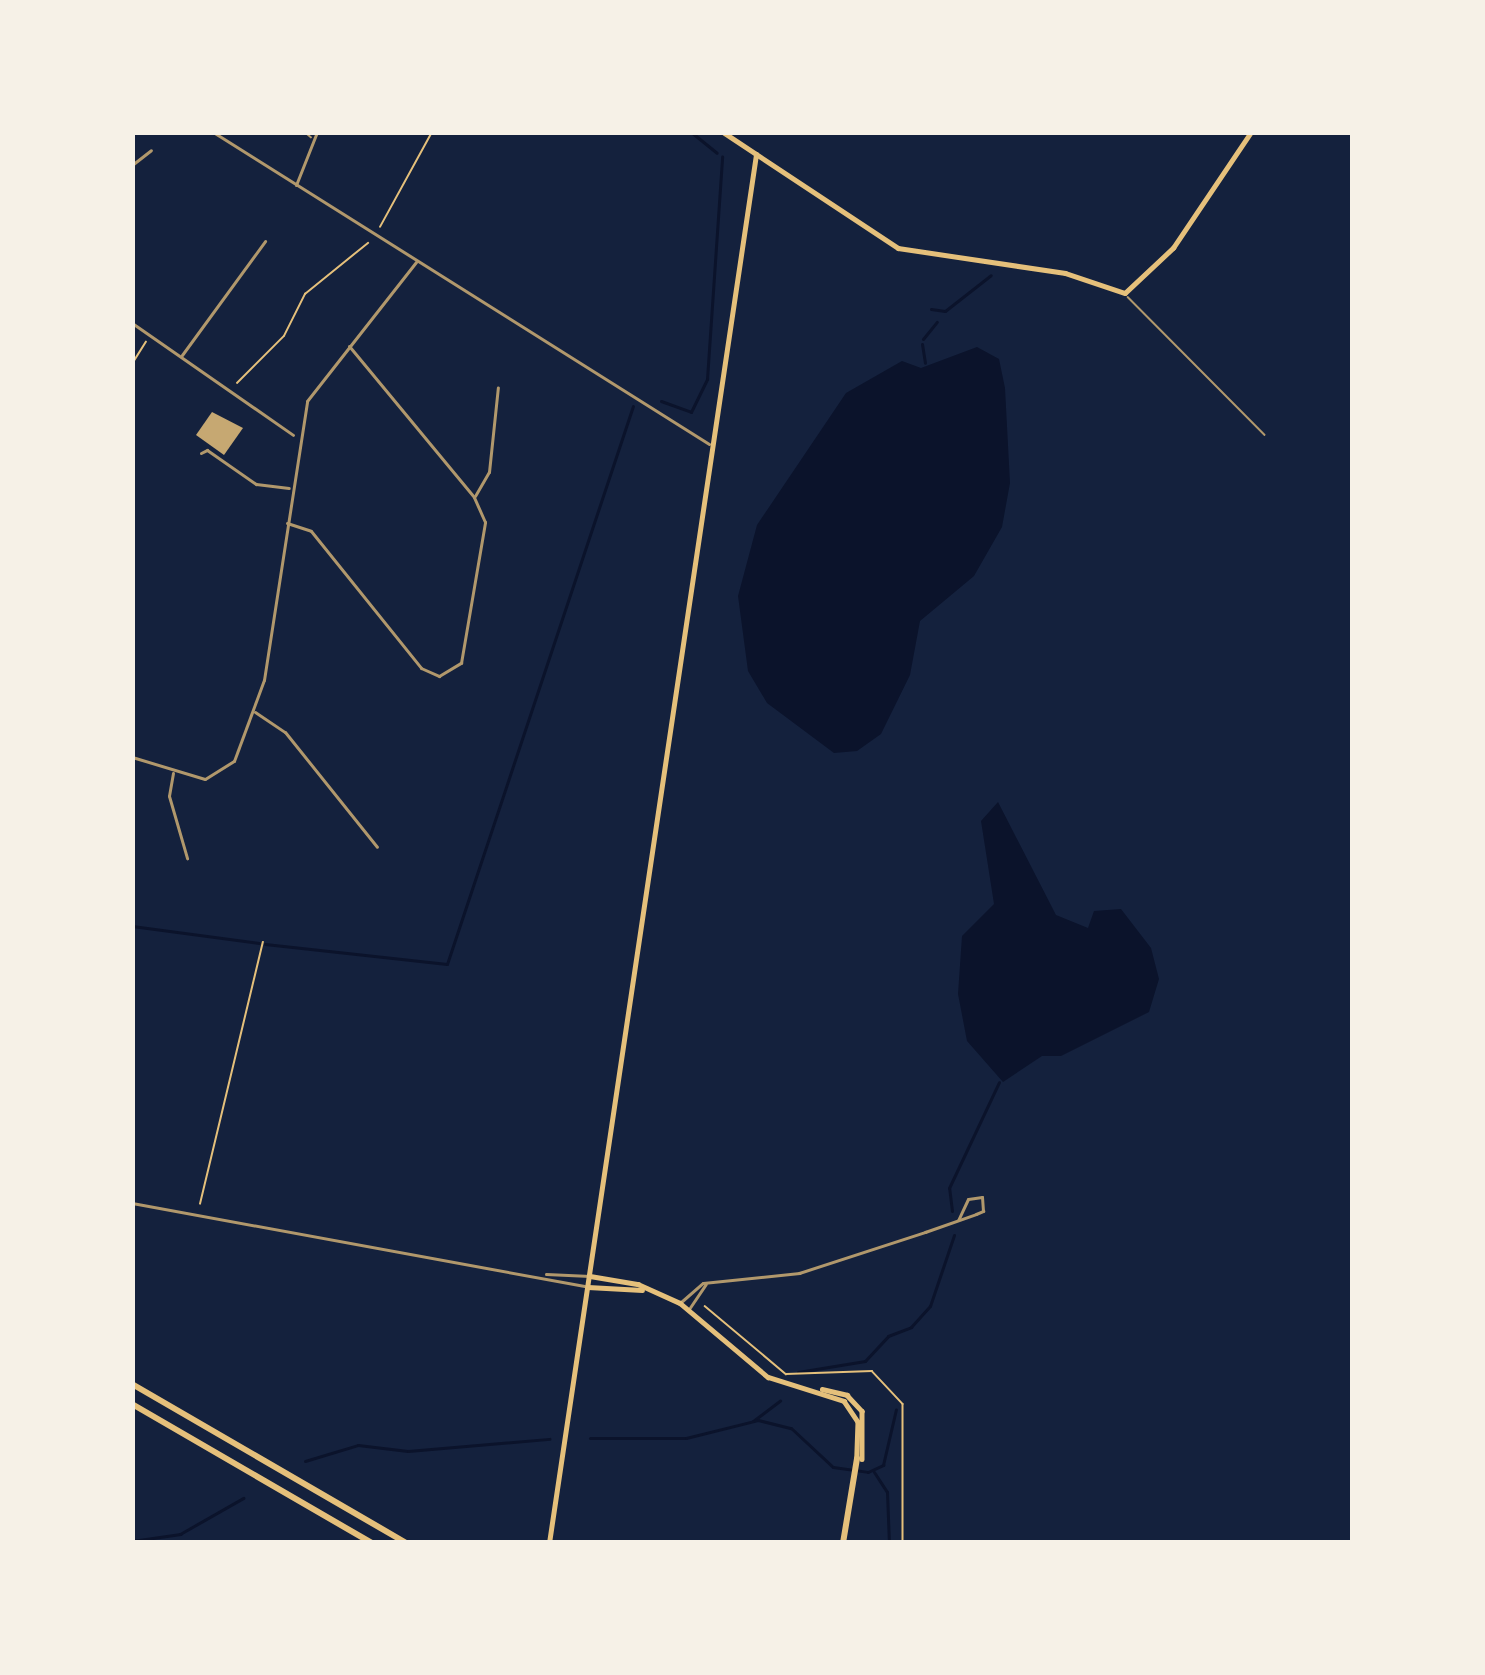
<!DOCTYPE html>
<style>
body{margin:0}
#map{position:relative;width:1485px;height:1675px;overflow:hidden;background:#14213d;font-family:"Nunito Sans",sans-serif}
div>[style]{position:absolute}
.water>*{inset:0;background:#0b132b}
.stream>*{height:3px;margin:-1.5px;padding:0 1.5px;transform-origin:1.5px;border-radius:1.5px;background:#0b132b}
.building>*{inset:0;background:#c6a872}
.path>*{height:1.5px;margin:-0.75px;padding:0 0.75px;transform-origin:0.75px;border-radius:0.75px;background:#e5c07b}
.service>*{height:1.5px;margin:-0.75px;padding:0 0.75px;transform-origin:0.75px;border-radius:0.75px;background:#b1986c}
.minor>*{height:3px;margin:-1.5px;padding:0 1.5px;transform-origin:1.5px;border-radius:1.5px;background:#b1986c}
.tertiary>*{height:3px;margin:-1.5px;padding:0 1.5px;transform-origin:1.5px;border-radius:1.5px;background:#b1986c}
.secondary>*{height:4.5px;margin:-2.25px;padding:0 2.25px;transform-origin:2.25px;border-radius:2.25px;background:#e5c07b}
.motorway>*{height:6px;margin:-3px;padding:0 3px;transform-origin:3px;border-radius:3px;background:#e5c07b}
span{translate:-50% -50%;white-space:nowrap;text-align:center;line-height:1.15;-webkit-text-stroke:12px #f6f1e7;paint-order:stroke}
.frame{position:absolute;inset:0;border:135px solid #f6f1e7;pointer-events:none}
</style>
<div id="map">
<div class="water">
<i style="clip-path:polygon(977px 347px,999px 359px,1005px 388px,1010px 483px,1002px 527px,974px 576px,920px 621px,910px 675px,881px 734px,857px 751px,834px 753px,767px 703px,748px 671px,738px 596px,757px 525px,846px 393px,902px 361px,921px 368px)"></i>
<i style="clip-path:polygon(998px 802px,1056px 915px,1088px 928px,1094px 911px,1121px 909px,1151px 948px,1159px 979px,1149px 1012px,1061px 1056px,1042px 1056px,1003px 1082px,967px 1041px,958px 994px,962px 936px,994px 904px,981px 821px)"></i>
</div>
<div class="stream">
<i style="left:691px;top:132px;width:33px;rotate:39deg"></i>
<i style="left:931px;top:309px;width:14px;rotate:8deg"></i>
<i style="left:945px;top:311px;width:58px;rotate:-38deg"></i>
<i style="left:923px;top:339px;width:22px;rotate:-51deg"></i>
<i style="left:922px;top:344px;width:19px;rotate:81deg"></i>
<i style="left:661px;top:401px;width:32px;rotate:20deg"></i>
<i style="left:691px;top:412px;width:37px;rotate:-64deg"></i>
<i style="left:707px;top:379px;width:223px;rotate:-86.1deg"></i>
<i style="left:132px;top:926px;width:128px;rotate:7.6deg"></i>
<i style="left:265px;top:944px;width:183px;rotate:6.3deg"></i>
<i style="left:447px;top:964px;width:588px;rotate:-71.57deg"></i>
<i style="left:952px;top:1211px;width:23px;rotate:-97deg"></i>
<i style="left:949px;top:1188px;width:117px;rotate:-64.7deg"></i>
<i style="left:798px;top:1372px;width:68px;rotate:-9.3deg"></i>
<i style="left:865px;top:1361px;width:34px;rotate:-47deg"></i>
<i style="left:888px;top:1336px;width:25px;rotate:-21deg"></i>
<i style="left:911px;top:1327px;width:28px;rotate:-48deg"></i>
<i style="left:930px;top:1306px;width:75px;rotate:-71.3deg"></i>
<i style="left:753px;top:1421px;width:34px;rotate:-37deg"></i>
<i style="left:590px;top:1438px;width:96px"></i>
<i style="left:686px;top:1438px;width:74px;rotate:-14deg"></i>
<i style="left:758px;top:1420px;width:34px;rotate:14deg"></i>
<i style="left:791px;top:1428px;width:57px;rotate:42.9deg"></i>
<i style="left:833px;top:1467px;width:35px;rotate:8deg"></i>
<i style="left:868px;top:1472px;width:17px;rotate:-25deg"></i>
<i style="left:883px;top:1465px;width:57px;rotate:-76.9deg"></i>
<i style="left:305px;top:1461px;width:55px;rotate:-16.8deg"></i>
<i style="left:358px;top:1445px;width:50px;rotate:6.8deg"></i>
<i style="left:408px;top:1451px;width:142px;rotate:-4.9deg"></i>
<i style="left:874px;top:1472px;width:24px;rotate:57deg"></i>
<i style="left:887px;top:1492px;width:51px;rotate:87.8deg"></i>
<i style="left:132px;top:1541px;width:49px;rotate:-8.3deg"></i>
<i style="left:180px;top:1534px;width:73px;rotate:-29.7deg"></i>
</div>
<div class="building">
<i style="clip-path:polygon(212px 412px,243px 428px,224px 455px,196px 435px)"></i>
</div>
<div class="path">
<i style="left:380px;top:227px;width:108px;rotate:-61.3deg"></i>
<i style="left:132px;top:364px;width:26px;rotate:-58deg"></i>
<i style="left:237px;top:383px;width:66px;rotate:-45deg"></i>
<i style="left:284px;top:336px;width:47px;rotate:-63.4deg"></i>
<i style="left:305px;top:294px;width:81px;rotate:-39deg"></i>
<i style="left:200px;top:1204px;width:269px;rotate:-76.5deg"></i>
<i style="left:705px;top:1306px;width:106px;rotate:40deg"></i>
<i style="left:786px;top:1374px;width:86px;rotate:-2deg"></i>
<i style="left:872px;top:1371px;width:45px;rotate:46.8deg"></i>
<i style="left:903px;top:1404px;width:139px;rotate:90deg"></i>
</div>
<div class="service">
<i style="left:305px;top:132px;width:8px;rotate:40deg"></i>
<i style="left:1128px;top:297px;width:194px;rotate:45.2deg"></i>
</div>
<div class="minor">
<i style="left:132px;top:165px;width:24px;rotate:-38deg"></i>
<i style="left:296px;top:185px;width:57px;rotate:-68.4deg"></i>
<i style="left:132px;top:323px;width:196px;rotate:34.8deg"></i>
<i style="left:182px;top:355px;width:141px;rotate:-53.9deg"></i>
<i style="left:201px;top:453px;width:7px;rotate:-27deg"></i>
<i style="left:207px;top:450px;width:60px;rotate:34.8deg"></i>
<i style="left:256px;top:484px;width:33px;rotate:7deg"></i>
<i style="left:475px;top:496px;width:28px;rotate:-60deg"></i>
<i style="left:489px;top:472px;width:85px;rotate:-84deg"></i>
<i style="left:287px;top:523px;width:25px;rotate:18deg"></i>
<i style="left:311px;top:531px;width:176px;rotate:51.2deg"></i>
<i style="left:421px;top:668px;width:20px;rotate:24deg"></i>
<i style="left:439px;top:676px;width:26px;rotate:-31deg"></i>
<i style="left:461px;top:663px;width:143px;rotate:-80.3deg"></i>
<i style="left:485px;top:522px;width:27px;rotate:-114deg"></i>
<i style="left:474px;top:497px;width:196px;rotate:-129.6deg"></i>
<i style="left:255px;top:712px;width:36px;rotate:34deg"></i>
<i style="left:285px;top:732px;width:147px;rotate:51.3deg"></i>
<i style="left:132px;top:757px;width:76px;rotate:16.8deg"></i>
<i style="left:205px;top:779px;width:34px;rotate:-32deg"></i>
<i style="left:234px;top:761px;width:86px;rotate:-69.7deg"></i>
<i style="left:264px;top:680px;width:282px;rotate:-81.2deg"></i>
<i style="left:307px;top:401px;width:177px;rotate:-51.9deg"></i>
<i style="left:173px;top:773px;width:23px;rotate:100deg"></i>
<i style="left:169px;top:796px;width:65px;rotate:73.8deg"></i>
<i style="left:132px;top:1203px;width:460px;rotate:10.4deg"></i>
<i style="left:546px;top:1274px;width:44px;rotate:2.6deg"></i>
<i style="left:681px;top:1302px;width:29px;rotate:-41deg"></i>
<i style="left:703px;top:1283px;width:97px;rotate:-5.9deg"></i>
<i style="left:799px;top:1273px;width:133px;rotate:-18deg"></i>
<i style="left:925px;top:1232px;width:54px;rotate:-19.4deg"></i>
<i style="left:976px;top:1214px;width:8px;rotate:-23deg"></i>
<i style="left:983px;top:1211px;width:14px;rotate:-94deg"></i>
<i style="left:982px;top:1197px;width:14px;rotate:172deg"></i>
<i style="left:968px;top:1199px;width:23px;rotate:115deg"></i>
<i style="left:689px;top:1309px;width:30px;rotate:-56deg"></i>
</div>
<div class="tertiary">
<i style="left:213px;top:132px;width:586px;rotate:32.17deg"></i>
</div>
<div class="secondary">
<i style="left:723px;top:132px;width:210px;rotate:33.5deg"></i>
<i style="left:898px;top:248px;width:169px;rotate:8.5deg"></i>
<i style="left:1065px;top:273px;width:63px;rotate:18.4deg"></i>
<i style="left:1125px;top:293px;width:66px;rotate:-43.2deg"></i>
<i style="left:1173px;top:248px;width:140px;rotate:-56.1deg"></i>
<i style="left:590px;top:1276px;width:49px;rotate:9.5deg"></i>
<i style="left:638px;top:1284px;width:46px;rotate:24.3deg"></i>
<i style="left:680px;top:1303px;width:115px;rotate:40.1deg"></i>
<i style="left:768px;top:1377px;width:80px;rotate:17.5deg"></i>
<i style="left:844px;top:1401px;width:25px;rotate:56deg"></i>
<i style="left:858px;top:1422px;width:36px;rotate:92deg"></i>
<i style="left:588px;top:1287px;width:54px;rotate:3.2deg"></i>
<i style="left:822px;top:1389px;width:26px;rotate:13deg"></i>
<i style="left:847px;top:1395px;width:22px;rotate:47deg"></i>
<i style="left:862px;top:1411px;width:48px;rotate:90deg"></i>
<i style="left:549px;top:1543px;width:1404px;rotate:-81.52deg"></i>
</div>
<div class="motorway">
<i style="left:132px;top:1384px;width:317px;rotate:30.1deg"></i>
<i style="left:132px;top:1404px;width:277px;rotate:30.1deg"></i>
<i style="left:843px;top:1543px;width:86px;rotate:-80.6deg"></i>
</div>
<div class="frame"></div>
</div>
